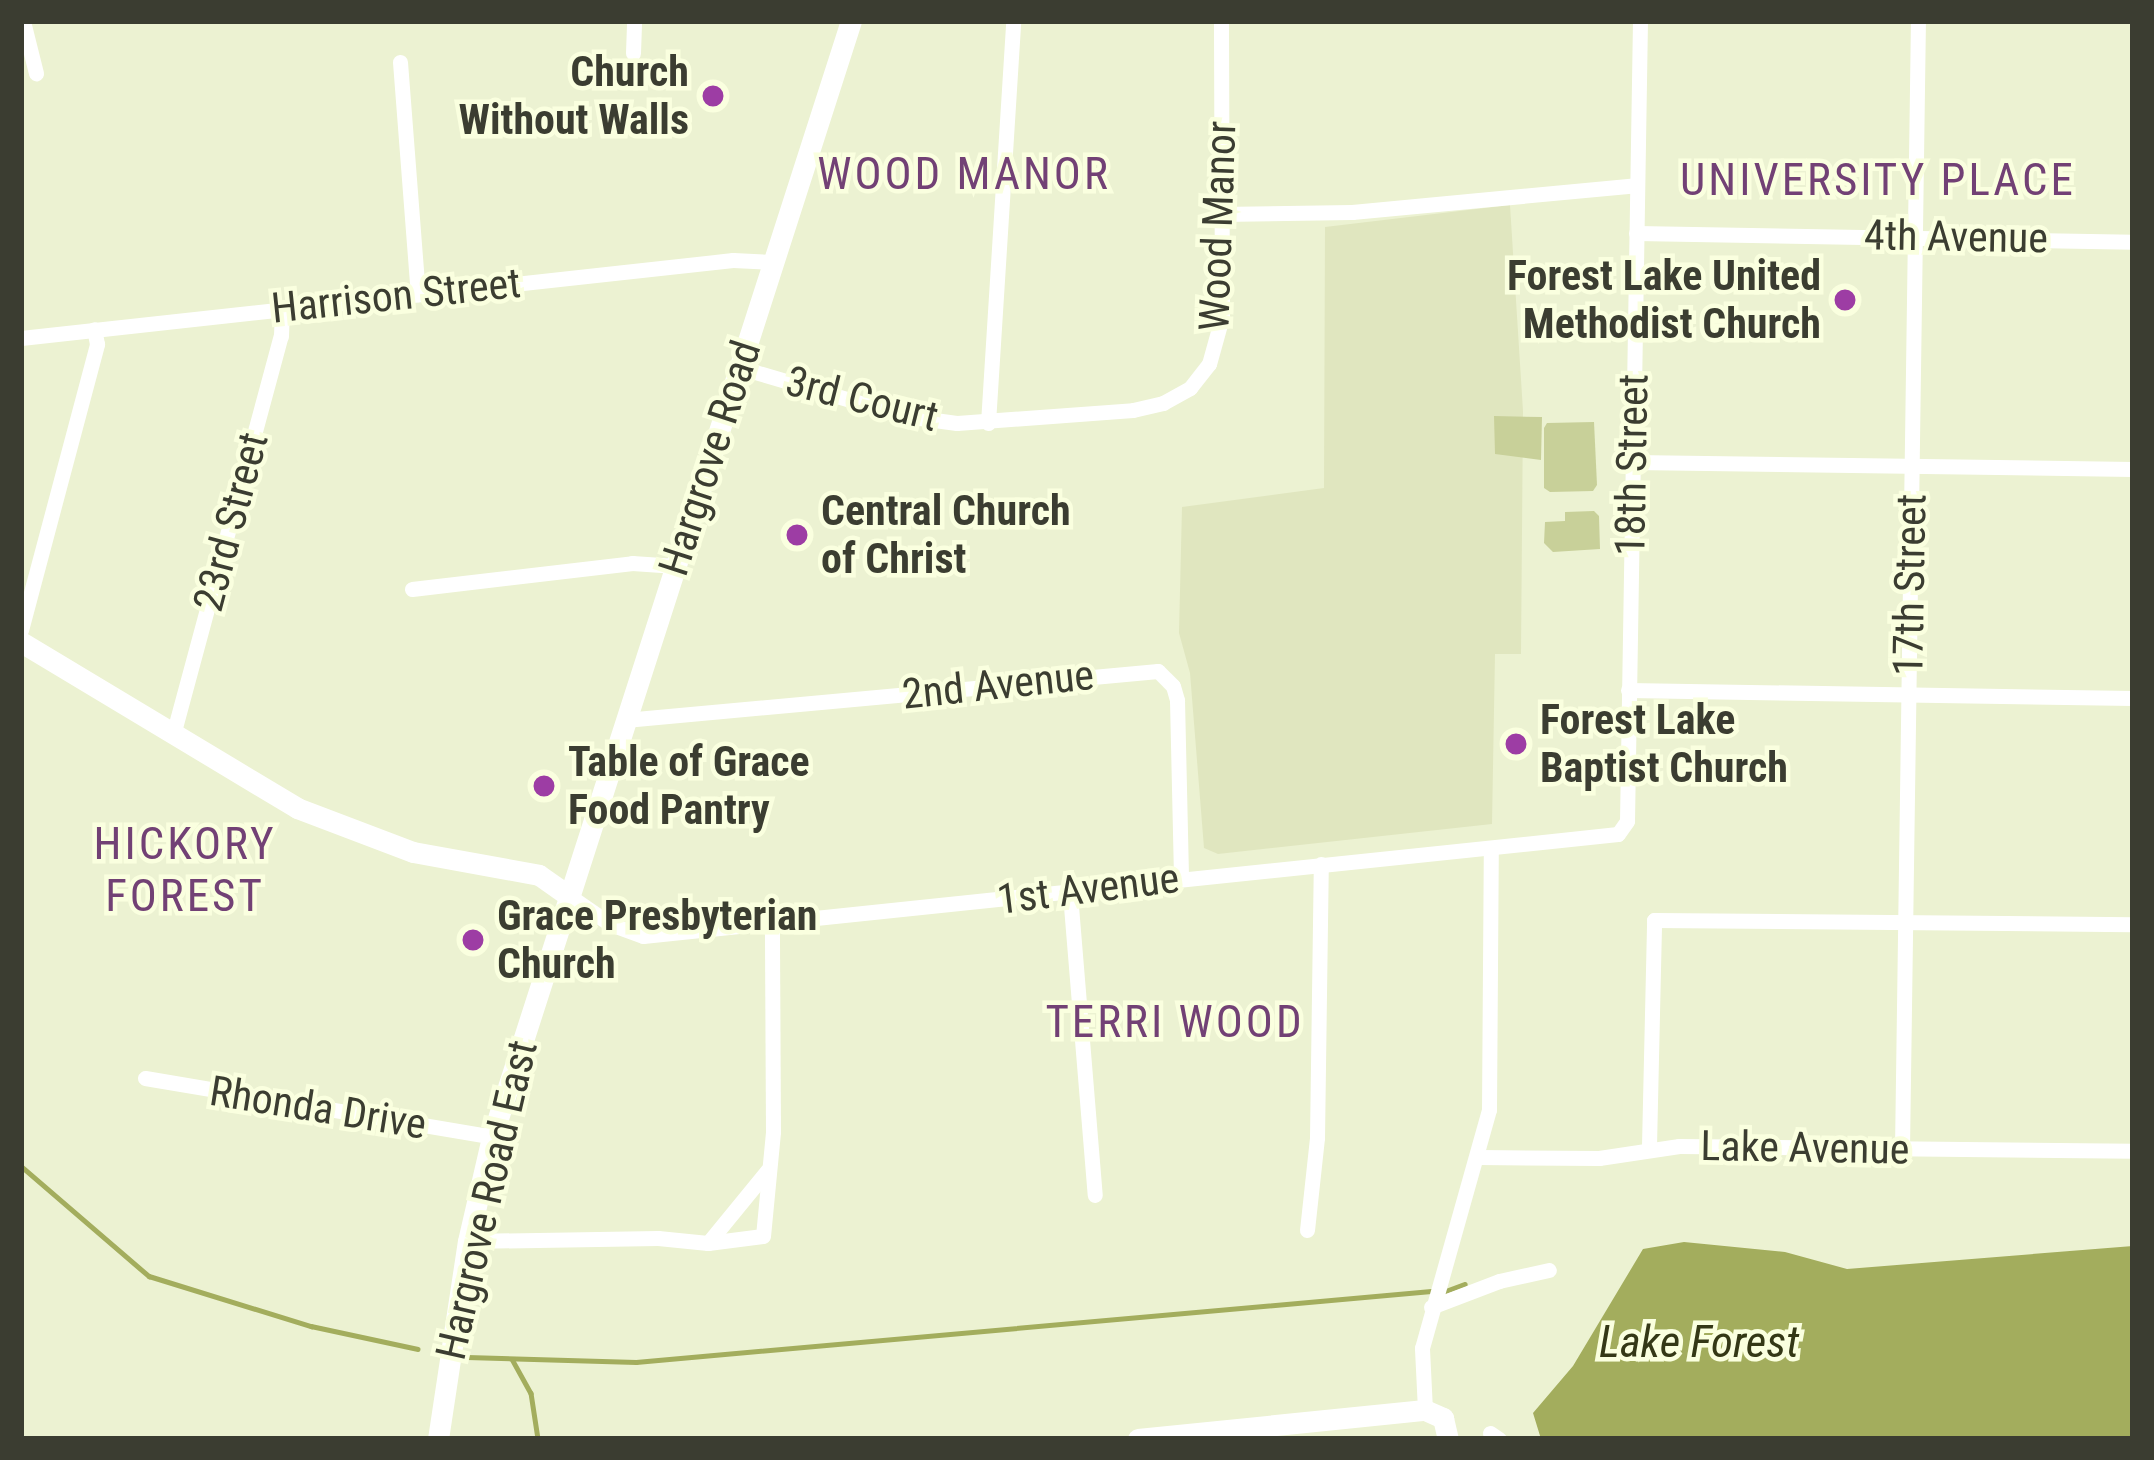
<!DOCTYPE html>
<style>
body{margin:0}
#map{position:relative;width:2154px;height:1460px;overflow:hidden;background:#ecf2d2;font-family:"Roboto Condensed",sans-serif}
div>[style]{position:absolute}
.built>*{inset:0;background:#e0e6bf}
.green>*{inset:0;background:#c8d099}
.water>*{inset:0;background:#a3ad5d}
.stream>*{height:4.5px;margin:-2.25px;padding:0 2.25px;transform-origin:2.25px;border-radius:2.25px;background:#a3ad5d}
.street>*{height:15px;margin:-7.5px;padding:0 7.5px;transform-origin:7.5px;border-radius:7.5px;background:#fff}
.secondary>*{height:21px;margin:-10.5px;padding:0 10.5px;transform-origin:10.5px;border-radius:10.5px;background:#fff}
.dots>*{width:33px;height:33px;translate:-50% -50%;box-sizing:border-box;border:6px solid #faffdf;border-radius:50%}
span{translate:-50% -50%;white-space:nowrap;text-align:center;line-height:1.15;-webkit-text-stroke:9px #faffdf;paint-order:stroke}
.poi-label{font-size:42px;color:#3b3d31;font-weight:700}
.right{translate:-100% -50%;text-align:right}
.left{translate:0 -50%;text-align:left}
.street-label{font-size:42px;color:#3b3d31}
.neighbourhood-label{font-size:45px;color:#724175;letter-spacing:3px}
.water-label{font-size:45px;color:#343816;font-style:italic}
.frame{position:absolute;inset:0;border:24px solid #3b3d31;pointer-events:none}
</style>
<div id="map">
<div class="built">
<i style="clip-path:polygon(1510px 205px,1523px 411px,1521px 654px,1495px 654px,1492px 824px,1218px 854px,1204px 848px,1190px 673px,1179px 633px,1182px 507px,1324px 488px,1325px 227px)"></i>
</div>
<div class="green">
<i style="clip-path:polygon(1494px 416px,1542px 417px,1541px 460px,1495px 454px)"></i>
<i style="clip-path:polygon(1594px 422px,1597px 485px,1593px 491px,1550px 492px,1544px 488px,1544px 428px,1547px 423px)"></i>
<i style="clip-path:polygon(1594px 511px,1599px 516px,1600px 549px,1553px 552px,1544px 543px,1545px 522px,1565px 521px,1565px 512px)"></i>
</div>
<div class="water">
<i style="clip-path:polygon(1684px 1242px,1785px 1252px,1847px 1269px,2133px 1246px,2133px 1439px,1541px 1439px,1533px 1413px,1573px 1366px,1643px 1249px)"></i>
</div>
<div class="stream">
<i style="left:21px;top:1166px;width:169px;rotate:40.7deg"></i>
<i style="left:149px;top:1276px;width:170px;rotate:17.2deg"></i>
<i style="left:311px;top:1326px;width:109px;rotate:12.1deg"></i>
<i style="left:1443px;top:1292px;width:23px;rotate:-20deg"></i>
<i style="left:467px;top:1357px;width:169px;rotate:1.7deg"></i>
<i style="left:636px;top:1362px;width:798px;rotate:-5.1deg"></i>
<i style="left:512px;top:1359px;width:39px;rotate:61deg"></i>
<i style="left:531px;top:1393px;width:47px;rotate:81.3deg"></i>
</div>
<div class="street">
<i style="left:23px;top:21px;width:54px;rotate:76deg"></i>
<i style="left:633px;top:53px;width:32px;rotate:-88deg"></i>
<i style="left:400px;top:62px;width:233px;rotate:85.6deg"></i>
<i style="left:1220px;top:214px;width:132px;rotate:-0.9deg"></i>
<i style="left:1352px;top:212px;width:285px;rotate:-5.4deg"></i>
<i style="left:1636px;top:233px;width:497px;rotate:1deg"></i>
<i style="left:21px;top:338px;width:716px;rotate:-6.25deg"></i>
<i style="left:733px;top:260px;width:39px;rotate:3deg"></i>
<i style="left:738px;top:367px;width:174px;rotate:16.4deg"></i>
<i style="left:905px;top:416px;width:52px;rotate:7.7deg"></i>
<i style="left:957px;top:423px;width:176px;rotate:-4.2deg"></i>
<i style="left:1133px;top:410px;width:31px;rotate:-13deg"></i>
<i style="left:1163px;top:403px;width:31px;rotate:-29deg"></i>
<i style="left:1190px;top:388px;width:31px;rotate:-52deg"></i>
<i style="left:1209px;top:364px;width:49px;rotate:-74.5deg"></i>
<i style="left:1222px;top:317px;width:296px;rotate:-90.2deg"></i>
<i style="left:988px;top:423px;width:403px;rotate:-86.4deg"></i>
<i style="left:1632px;top:462px;width:501px;rotate:0.8deg"></i>
<i style="left:412px;top:589px;width:222px;rotate:-6.7deg"></i>
<i style="left:632px;top:563px;width:44px;rotate:3.9deg"></i>
<i style="left:21px;top:630px;width:296px;rotate:-75.1deg"></i>
<i style="left:97px;top:344px;width:15px;rotate:-101deg"></i>
<i style="left:1628px;top:690px;width:505px;rotate:0.91deg"></i>
<i style="left:625px;top:720px;width:535px;rotate:-5.25deg"></i>
<i style="left:1158px;top:671px;width:21px;rotate:45deg"></i>
<i style="left:1173px;top:686px;width:15px;rotate:74deg"></i>
<i style="left:1177px;top:700px;width:178px;rotate:88.7deg"></i>
<i style="left:173px;top:735px;width:413px;rotate:-74.9deg"></i>
<i style="left:281px;top:336px;width:28px;rotate:-88deg"></i>
<i style="left:1070px;top:894px;width:302px;rotate:85.3deg"></i>
<i style="left:568px;top:895px;width:51px;rotate:34.6deg"></i>
<i style="left:610px;top:924px;width:35px;rotate:20deg"></i>
<i style="left:643px;top:936px;width:980px;rotate:-5.97deg"></i>
<i style="left:1618px;top:834px;width:16px;rotate:-55deg"></i>
<i style="left:1627px;top:821px;width:800px;rotate:-89.07deg"></i>
<i style="left:145px;top:1078px;width:352px;rotate:9.6deg"></i>
<i style="left:1649px;top:1146px;width:226px;rotate:-88.7deg"></i>
<i style="left:1654px;top:920px;width:479px;rotate:0.5deg"></i>
<i style="left:1902px;top:1149px;width:1128px;rotate:-89.19deg"></i>
<i style="left:1479px;top:1157px;width:120px;rotate:0.5deg"></i>
<i style="left:1599px;top:1158px;width:81px;rotate:-8.5deg"></i>
<i style="left:1679px;top:1146px;width:454px;rotate:0.6deg"></i>
<i style="left:1307px;top:1230px;width:93px;rotate:-83.8deg"></i>
<i style="left:1317px;top:1138px;width:274px;rotate:-89.2deg"></i>
<i style="left:468px;top:1241px;width:190px;rotate:-0.9deg"></i>
<i style="left:658px;top:1238px;width:50px;rotate:5.7deg"></i>
<i style="left:708px;top:1243px;width:55px;rotate:-7.3deg"></i>
<i style="left:763px;top:1236px;width:104px;rotate:-84.5deg"></i>
<i style="left:773px;top:1132px;width:208px;rotate:-90.3deg"></i>
<i style="left:708px;top:1243px;width:93px;rotate:-50.7deg"></i>
<i style="left:1431px;top:1307px;width:73px;rotate:-20.9deg"></i>
<i style="left:1499px;top:1281px;width:51px;rotate:-12.4deg"></i>
<i style="left:1425px;top:1410px;width:62px;rotate:-92.8deg"></i>
<i style="left:1422px;top:1348px;width:247px;rotate:-74.3deg"></i>
<i style="left:1489px;top:1110px;width:262px;rotate:-89.6deg"></i>
<i style="left:1490px;top:1433px;width:11px;rotate:34deg"></i>
</div>
<div class="secondary">
<i style="left:21px;top:642px;width:322px;rotate:31deg"></i>
<i style="left:297px;top:808px;width:124px;rotate:20.8deg"></i>
<i style="left:413px;top:852px;width:128px;rotate:10.3deg"></i>
<i style="left:539px;top:875px;width:35px;rotate:35deg"></i>
<i style="left:438px;top:1439px;width:200px;rotate:-81.4deg"></i>
<i style="left:468px;top:1241px;width:107px;rotate:-77deg"></i>
<i style="left:492px;top:1137px;width:1172px;rotate:-72.17deg"></i>
<i style="left:1138px;top:1439px;width:288px;rotate:-5.8deg"></i>
<i style="left:1425px;top:1410px;width:20px;rotate:24deg"></i>
<i style="left:1443px;top:1418px;width:22px;rotate:77deg"></i>
</div>
<div class="dots">
<i style="left:713px;top:96px;background:#9d3da4"></i>
<i style="left:1845px;top:300px;background:#9d3da4"></i>
<i style="left:797px;top:535px;background:#9d3da4"></i>
<i style="left:1516px;top:744px;background:#9d3da4"></i>
<i style="left:544px;top:786px;background:#9d3da4"></i>
<i style="left:473px;top:940px;background:#9d3da4"></i>
</div>
<div class="poi-label">
<span class="right" style="left:689px;top:96px">Church<br>Without Walls</span>
<span class="right" style="left:1821px;top:300px">Forest Lake United<br>Methodist Church</span>
<span class="left" style="left:821px;top:535px">Central Church<br>of Christ</span>
<span class="left" style="left:1540px;top:744px">Forest Lake<br>Baptist Church</span>
<span class="left" style="left:568px;top:786px">Table of Grace<br>Food Pantry</span>
<span class="left" style="left:497px;top:940px">Grace Presbyterian<br>Church</span>
</div>
<div class="street-label">
<span style="left:1218px;top:226px;rotate:-88deg">Wood Manor</span>
<span style="left:1956px;top:237px;rotate:1deg">4th Avenue</span>
<span style="left:396px;top:296px;rotate:-6deg">Harrison Street</span>
<span style="left:862px;top:399px;rotate:14deg">3rd Court</span>
<span style="left:710px;top:458px;rotate:-72deg">Hargrove Road</span>
<span style="left:1632px;top:465px;rotate:-89deg">18th Street</span>
<span style="left:231px;top:522px;rotate:-75deg">23rd Street</span>
<span style="left:1910px;top:585px;rotate:-89deg">17th Street</span>
<span style="left:998px;top:685px;rotate:-6deg">2nd Avenue</span>
<span style="left:1088px;top:889px;rotate:-7deg">1st Avenue</span>
<span style="left:318px;top:1108px;rotate:9deg">Rhonda Drive</span>
<span style="left:1805px;top:1148px;rotate:1deg">Lake Avenue</span>
<span style="left:487px;top:1200px;rotate:-77deg">Hargrove Road East</span>
</div>
<div class="neighbourhood-label">
<span style="left:964px;top:174px">WOOD MANOR</span>
<span style="left:1878px;top:180px">UNIVERSITY PLACE</span>
<span style="left:185px;top:870px">HICKORY<br>FOREST</span>
<span style="left:1175px;top:1022px">TERRI WOOD</span>
</div>
<div class="water-label">
<span style="left:1699px;top:1342px">Lake Forest</span>
</div>
<div class="frame"></div>
</div>
